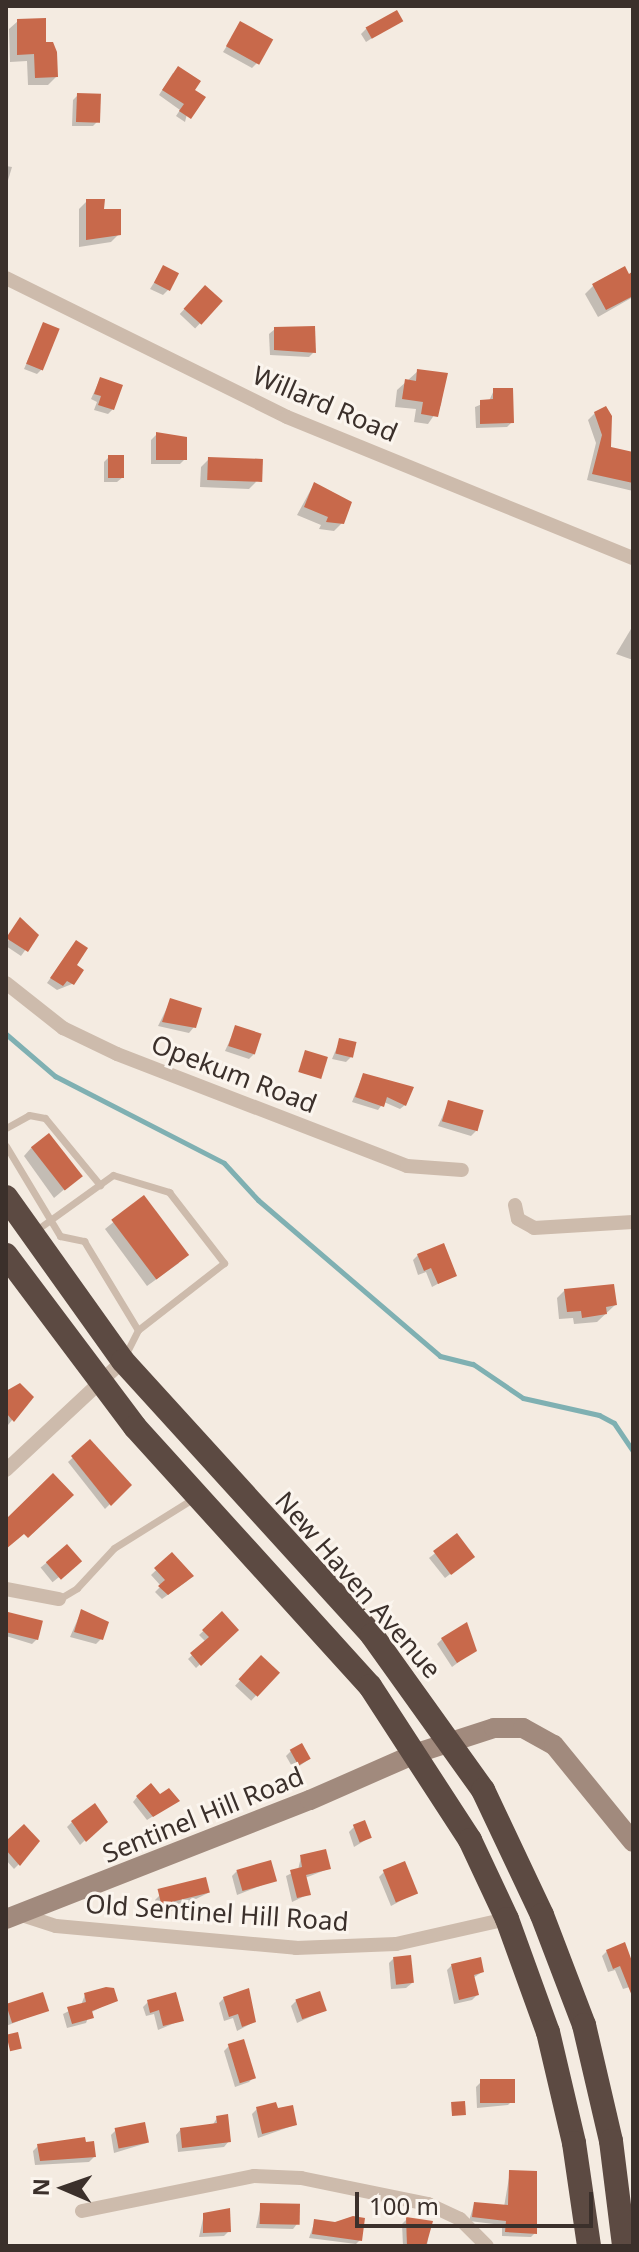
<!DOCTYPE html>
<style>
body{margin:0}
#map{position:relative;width:639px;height:2252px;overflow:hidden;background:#f4ebe1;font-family:"Noto Sans",sans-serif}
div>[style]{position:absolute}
.shadow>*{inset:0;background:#0003;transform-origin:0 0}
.stream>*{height:5px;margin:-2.5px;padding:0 2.5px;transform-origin:2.5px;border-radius:2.5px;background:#7fb0b2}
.building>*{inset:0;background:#c8694b;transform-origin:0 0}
.lane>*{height:7px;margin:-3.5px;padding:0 3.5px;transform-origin:3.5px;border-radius:3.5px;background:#cdbbac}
.street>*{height:14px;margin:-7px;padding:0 7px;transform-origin:7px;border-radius:7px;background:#cdbbac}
.secondary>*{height:20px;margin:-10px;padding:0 10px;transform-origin:10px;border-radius:10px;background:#a18a7d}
.highway>*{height:24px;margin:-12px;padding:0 12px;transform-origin:12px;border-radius:12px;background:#5c4a42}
span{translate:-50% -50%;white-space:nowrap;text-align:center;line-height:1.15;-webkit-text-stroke:6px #fbf5ee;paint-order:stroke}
.street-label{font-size:26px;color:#3b302b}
.frame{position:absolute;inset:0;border:8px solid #3b302b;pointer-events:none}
.north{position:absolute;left:24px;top:2148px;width:80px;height:80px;-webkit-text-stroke:6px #fbf5ee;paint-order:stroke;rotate:272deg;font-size:22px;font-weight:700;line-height:32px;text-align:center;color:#3b302b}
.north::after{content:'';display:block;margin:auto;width:28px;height:36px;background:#3b302b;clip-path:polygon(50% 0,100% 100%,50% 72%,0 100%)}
.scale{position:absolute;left:355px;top:2192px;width:238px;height:36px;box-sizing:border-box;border:4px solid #3b302b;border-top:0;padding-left:10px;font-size:24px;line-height:28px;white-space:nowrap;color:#3b302b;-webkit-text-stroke:6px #fbf5ee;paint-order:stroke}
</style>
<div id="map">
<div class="shadow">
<i style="clip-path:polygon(400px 20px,366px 42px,361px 34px,366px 29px)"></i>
<i style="clip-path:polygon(18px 21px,44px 44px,56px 77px,48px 85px,28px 85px,27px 61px,10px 62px,9px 29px)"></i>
<i style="clip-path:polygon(241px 24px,257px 63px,252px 68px,223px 52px)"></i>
<i style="clip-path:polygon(173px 73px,193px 90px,185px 122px,176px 116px,180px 110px,159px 95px)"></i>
<i style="clip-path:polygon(78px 95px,98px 121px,93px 126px,72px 126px,73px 100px)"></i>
<i style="clip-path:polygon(6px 166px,12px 167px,6px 187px)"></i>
<i style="clip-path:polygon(87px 201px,119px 234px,111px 242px,79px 247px,79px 209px)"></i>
<i style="clip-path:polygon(163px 268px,168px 290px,163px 295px,150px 289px)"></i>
<i style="clip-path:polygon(633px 274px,633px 297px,598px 317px,585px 294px,593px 286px)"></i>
<i style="left:205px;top:287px;width:21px;height:37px;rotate:43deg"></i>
<i style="clip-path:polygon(43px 325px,42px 369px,37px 374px,24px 369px)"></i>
<i style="clip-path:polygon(275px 329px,314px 352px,309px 357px,270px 355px,269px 334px)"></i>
<i style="clip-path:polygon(418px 371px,445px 375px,441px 405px,428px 424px,414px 422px,416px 409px,395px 407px,397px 390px)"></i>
<i style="clip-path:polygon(100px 379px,113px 409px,108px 414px,94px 410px,97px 402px,91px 399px)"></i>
<i style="clip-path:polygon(494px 390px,512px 422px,507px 427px,476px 428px,475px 407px,489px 401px)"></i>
<i style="clip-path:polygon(595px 413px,609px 448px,633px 454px,633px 491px,587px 480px,596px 443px,588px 420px)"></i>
<i style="clip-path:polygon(156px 435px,185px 459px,180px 464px,151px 464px,151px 440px)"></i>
<i style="clip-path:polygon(109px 457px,123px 477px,117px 482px,104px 482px,104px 462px)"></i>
<i style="clip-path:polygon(209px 459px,257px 481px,249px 489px,200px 487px,201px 467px)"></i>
<i style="clip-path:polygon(314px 484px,342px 523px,334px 531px,319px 529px,321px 525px,297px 515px)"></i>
<i style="clip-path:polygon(631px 629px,633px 630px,633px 660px,616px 654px)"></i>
<i style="clip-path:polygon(15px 925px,36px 935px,21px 956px,6px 946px)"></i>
<i style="clip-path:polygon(76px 942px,72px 984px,57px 990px,47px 983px)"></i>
<i style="clip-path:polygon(171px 1000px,194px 1027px,189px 1033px,158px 1026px)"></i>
<i style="clip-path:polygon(236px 1027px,254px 1054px,249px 1059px,225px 1051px)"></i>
<i style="clip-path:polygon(340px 1040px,351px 1057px,346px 1062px,332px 1059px)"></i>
<i style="clip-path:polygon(363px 1075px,405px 1105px,400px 1109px,384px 1102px,378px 1110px,352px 1102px)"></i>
<i style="clip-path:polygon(449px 1102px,476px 1131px,471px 1136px,438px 1126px)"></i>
<i style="clip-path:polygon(31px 1148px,80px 1176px,54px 1198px,24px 1156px)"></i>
<i style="clip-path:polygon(144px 1197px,179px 1263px,147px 1286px,105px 1229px)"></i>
<i style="clip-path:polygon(418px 1255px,454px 1275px,432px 1287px,426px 1272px,418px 1275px,413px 1260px)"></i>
<i style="clip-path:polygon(565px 1290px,615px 1305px,597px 1322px,574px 1324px,573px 1318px,559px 1319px,557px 1298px)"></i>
<i style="clip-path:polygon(6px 1395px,31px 1397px,8px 1425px,6px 1422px)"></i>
<i style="clip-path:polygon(90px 1442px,129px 1485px,105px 1509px,68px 1462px)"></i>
<i style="clip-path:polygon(457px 1536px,467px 1561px,445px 1578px,429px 1558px)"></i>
<i style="left:67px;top:1546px;width:19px;height:34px;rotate:51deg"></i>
<i style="clip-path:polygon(172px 1555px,187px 1581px,162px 1599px,155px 1592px,161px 1586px,151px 1575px)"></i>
<i style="clip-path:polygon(81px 1612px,102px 1638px,96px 1644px,70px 1637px)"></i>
<i style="clip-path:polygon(6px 1614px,41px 1622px,37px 1639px,32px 1644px,6px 1636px)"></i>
<i style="clip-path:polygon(222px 1614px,236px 1630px,196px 1668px,188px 1659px,206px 1642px,199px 1635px)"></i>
<i style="clip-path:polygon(442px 1639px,475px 1650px,452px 1667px,437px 1644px)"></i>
<i style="left:261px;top:1658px;width:22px;height:38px;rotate:43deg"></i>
<i style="clip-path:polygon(291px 1751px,309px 1759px,294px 1770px,286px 1756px)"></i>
<i style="clip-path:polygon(137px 1797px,160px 1797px,177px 1801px,147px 1820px,133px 1802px)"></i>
<i style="clip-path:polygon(105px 1821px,80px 1845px,67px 1827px,72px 1822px)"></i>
<i style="clip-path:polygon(354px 1827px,369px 1838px,354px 1847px,349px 1832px)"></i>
<i style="clip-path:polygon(6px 1844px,19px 1864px,14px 1869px,6px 1860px)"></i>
<i style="clip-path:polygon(301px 1857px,328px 1869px,305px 1878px,309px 1894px,292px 1902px,286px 1876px,298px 1870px)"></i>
<i style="clip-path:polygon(237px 1871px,275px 1880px,237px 1895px,232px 1876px)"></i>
<i style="clip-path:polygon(384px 1872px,415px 1893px,391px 1906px,379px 1877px)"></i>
<i style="clip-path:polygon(208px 1893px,174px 1910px,158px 1914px,155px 1900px,160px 1895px)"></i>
<i style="clip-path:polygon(607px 1951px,633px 1969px,633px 1986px,623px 1989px,615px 1970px,608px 1972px,602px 1956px)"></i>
<i style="clip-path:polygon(394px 1958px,412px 1983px,406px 1988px,391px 1989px,389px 1963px)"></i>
<i style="clip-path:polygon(452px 1965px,482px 1972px,473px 1978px,477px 1995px,472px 2000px,454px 2004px,447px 1970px)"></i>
<i style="clip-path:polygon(85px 1995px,115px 2000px,90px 2013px,86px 2023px,67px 2028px,63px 2014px,81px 2005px)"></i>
<i style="clip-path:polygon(224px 1998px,254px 2022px,237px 2031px,233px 2018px,224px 2021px,219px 2003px)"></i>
<i style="clip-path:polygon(296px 2001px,325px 2010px,297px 2023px,291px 2006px)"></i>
<i style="clip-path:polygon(148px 2002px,182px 2020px,158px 2030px,154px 2014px,146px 2016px,143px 2007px)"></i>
<i style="clip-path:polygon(7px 2005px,47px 2010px,6px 2026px)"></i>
<i style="clip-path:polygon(229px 2046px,254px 2077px,249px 2082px,235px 2087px,224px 2051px)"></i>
<i style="clip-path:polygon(481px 2082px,513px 2100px,508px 2105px,477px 2108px,476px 2087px)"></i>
<i style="clip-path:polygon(257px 2109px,276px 2111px,295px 2125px,258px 2138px,252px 2114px)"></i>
<i style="clip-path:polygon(217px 2118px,229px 2141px,224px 2147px,178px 2152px,176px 2135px,181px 2129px,212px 2126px)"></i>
<i style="clip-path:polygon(116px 2130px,147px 2143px,114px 2153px,111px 2135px)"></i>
<i style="clip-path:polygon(38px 2146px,94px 2157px,89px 2162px,35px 2165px,33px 2151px)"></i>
<i style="clip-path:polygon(510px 2172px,535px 2233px,531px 2237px,502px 2236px,502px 2225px,469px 2221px,474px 2204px,504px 2207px)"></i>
<i style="clip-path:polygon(261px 2205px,297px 2224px,293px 2229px,256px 2228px)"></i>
<i style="clip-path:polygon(204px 2214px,229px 2231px,224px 2236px,199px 2237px)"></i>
<i style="clip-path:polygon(407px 2219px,430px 2222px,427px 2246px,403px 2246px,402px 2224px)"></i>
<i style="clip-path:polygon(315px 2221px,360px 2240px,356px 2244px,309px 2238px)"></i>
</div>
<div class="stream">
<i style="left:6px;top:1034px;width:65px;rotate:40.6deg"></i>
<i style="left:55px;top:1076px;width:190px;rotate:27.2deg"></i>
<i style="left:224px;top:1163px;width:50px;rotate:47.4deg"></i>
<i style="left:258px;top:1200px;width:240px;rotate:40.6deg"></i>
<i style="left:440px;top:1356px;width:34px;rotate:14deg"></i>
<i style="left:473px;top:1364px;width:60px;rotate:34.2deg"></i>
<i style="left:523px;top:1398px;width:78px;rotate:12.6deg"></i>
<i style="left:599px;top:1415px;width:17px;rotate:28deg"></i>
<i style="left:614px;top:1423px;width:34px;rotate:56deg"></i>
</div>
<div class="building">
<i style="left:397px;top:10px;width:13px;height:36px;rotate:61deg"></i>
<i style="clip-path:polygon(46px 18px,46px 42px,53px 42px,57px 52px,58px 77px,35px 78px,34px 54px,17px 55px,17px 19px)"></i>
<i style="left:240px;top:21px;width:38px;height:29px;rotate:29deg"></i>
<i style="clip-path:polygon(178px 66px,201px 81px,195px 90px,206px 97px,191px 119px,179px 111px,184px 104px,162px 90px)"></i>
<i style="left:77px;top:93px;width:24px;height:29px;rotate:2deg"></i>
<i style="clip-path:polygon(86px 199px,105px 199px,104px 209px,121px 209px,121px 235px,86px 240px)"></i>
<i style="left:163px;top:265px;width:18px;height:20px;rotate:27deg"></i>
<i style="clip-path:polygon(625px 266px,629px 274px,633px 271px,633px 296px,606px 310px,592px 284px)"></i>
<i style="left:205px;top:285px;width:24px;height:32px;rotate:42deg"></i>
<i style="left:43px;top:322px;width:18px;height:45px;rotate:22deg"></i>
<i style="clip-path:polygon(315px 326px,316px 353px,274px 350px,274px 327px)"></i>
<i style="clip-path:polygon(417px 369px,448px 373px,438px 417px,421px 414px,423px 402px,402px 399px,405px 379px,416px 381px)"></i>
<i style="clip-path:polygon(100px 377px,123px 385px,114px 410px,98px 405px,101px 396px,94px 394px)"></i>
<i style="clip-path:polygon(493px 388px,513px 388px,514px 423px,480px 424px,480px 400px,493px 399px)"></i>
<i style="clip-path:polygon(606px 406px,612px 416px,611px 447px,633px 452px,633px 483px,592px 474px,602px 435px,594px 412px)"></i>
<i style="clip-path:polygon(156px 432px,187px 437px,187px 460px,156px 460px)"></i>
<i style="left:108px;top:455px;width:16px;height:23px"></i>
<i style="left:208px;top:457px;width:55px;height:23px;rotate:2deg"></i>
<i style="clip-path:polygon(314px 482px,352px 502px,344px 524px,326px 522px,328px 517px,304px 507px)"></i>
<i style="clip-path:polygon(20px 917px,39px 935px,28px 952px,6px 938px)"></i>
<i style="clip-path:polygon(76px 940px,88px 948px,77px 965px,84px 970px,74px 985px,67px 981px,63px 986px,50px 978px)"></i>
<i style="clip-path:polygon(170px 998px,202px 1008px,196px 1028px,162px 1022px)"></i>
<i style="left:235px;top:1025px;width:28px;height:22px;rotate:18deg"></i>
<i style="left:339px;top:1038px;width:18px;height:16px;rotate:13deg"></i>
<i style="left:305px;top:1050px;width:24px;height:23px;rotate:17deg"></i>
<i style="clip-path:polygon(363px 1073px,414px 1087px,406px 1106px,387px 1097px,384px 1107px,355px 1097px)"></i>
<i style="left:448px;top:1100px;width:37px;height:22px;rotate:16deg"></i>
<i style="left:49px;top:1133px;width:55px;height:23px;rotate:52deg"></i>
<i style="left:144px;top:1195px;width:75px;height:41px;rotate:53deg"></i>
<i style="clip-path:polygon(444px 1243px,457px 1276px,438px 1284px,431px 1268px,424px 1271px,417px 1254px)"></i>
<i style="clip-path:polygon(614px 1284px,617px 1305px,606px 1307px,607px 1314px,582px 1318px,581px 1311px,567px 1312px,564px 1289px)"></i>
<i style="clip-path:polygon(20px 1383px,34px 1397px,14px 1422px,6px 1413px,6px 1391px)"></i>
<i style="clip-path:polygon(90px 1439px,132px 1485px,111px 1506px,71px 1456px)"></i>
<i style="clip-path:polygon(53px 1473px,74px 1495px,28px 1538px,24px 1534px,6px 1549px,6px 1519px)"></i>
<i style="left:457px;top:1533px;width:30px;height:30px;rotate:53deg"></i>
<i style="left:67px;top:1544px;width:23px;height:28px;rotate:49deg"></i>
<i style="clip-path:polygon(172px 1552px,194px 1576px,168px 1595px,158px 1586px,165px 1580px,154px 1568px)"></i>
<i style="clip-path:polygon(81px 1609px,109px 1622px,103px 1640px,74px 1632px)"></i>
<i style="clip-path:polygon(222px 1611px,239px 1630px,201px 1666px,190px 1653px,209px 1637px,202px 1630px)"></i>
<i style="left:8px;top:1612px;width:36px;height:20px;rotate:14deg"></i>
<i style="clip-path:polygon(467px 1622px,477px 1651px,457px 1663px,441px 1638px)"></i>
<i style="left:261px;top:1655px;width:26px;height:33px;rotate:43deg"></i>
<i style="left:302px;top:1743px;width:18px;height:14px;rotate:61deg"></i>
<i style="clip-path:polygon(151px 1783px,160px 1794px,169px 1788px,180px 1801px,153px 1817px,136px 1796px)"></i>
<i style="clip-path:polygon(95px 1803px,108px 1822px,86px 1842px,71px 1821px)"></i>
<i style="left:365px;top:1820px;width:19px;height:13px;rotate:69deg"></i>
<i style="clip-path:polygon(24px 1824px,40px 1841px,20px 1866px,6px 1850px,6px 1841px)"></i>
<i style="clip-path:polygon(326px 1849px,331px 1869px,306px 1875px,311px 1895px,297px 1898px,290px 1870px,302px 1867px,300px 1855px)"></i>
<i style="left:271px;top:1860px;width:22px;height:36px;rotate:74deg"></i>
<i style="left:405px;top:1861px;width:35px;height:24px;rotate:68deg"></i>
<i style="left:206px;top:1877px;width:16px;height:50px;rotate:76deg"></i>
<i style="clip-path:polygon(625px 1942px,633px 1964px,632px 1996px,620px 1966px,613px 1969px,606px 1950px)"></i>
<i style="left:411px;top:1955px;width:28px;height:18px;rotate:84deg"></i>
<i style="clip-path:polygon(481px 1957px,484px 1972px,474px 1975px,479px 1995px,459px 2000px,451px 1964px)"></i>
<i style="clip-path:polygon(106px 1987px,114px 1988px,118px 2001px,92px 2011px,94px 2018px,72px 2024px,67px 2007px,86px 2002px,84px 1993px)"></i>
<i style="clip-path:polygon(249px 1988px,256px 2022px,242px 2027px,238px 2014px,229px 2017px,223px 1997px)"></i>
<i style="left:320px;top:1991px;width:21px;height:26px;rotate:71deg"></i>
<i style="left:43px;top:1992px;width:20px;height:39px;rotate:72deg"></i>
<i style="clip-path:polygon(176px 1992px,184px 2021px,163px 2026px,159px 2010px,150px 2013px,147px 2000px)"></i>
<i style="left:18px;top:2032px;width:17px;height:12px;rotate:77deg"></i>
<i style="left:244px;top:2039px;width:41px;height:17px;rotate:73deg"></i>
<i style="left:515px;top:2079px;width:24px;height:35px;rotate:90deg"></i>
<i style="left:465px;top:2101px;width:14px;height:14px;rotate:86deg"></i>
<i style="clip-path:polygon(276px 2102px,278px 2108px,293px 2105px,297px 2125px,262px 2134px,256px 2107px)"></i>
<i style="clip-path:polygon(228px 2114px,231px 2142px,182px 2148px,180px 2128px,217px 2123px,216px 2116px)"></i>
<i style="left:145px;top:2122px;width:21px;height:31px;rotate:79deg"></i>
<i style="clip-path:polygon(85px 2137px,86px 2142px,94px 2141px,96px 2157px,40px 2161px,37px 2144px)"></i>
<i style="clip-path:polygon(509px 2170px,537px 2171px,537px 2234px,505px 2232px,506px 2221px,472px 2217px,474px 2202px,508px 2205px)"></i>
<i style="left:260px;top:2203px;width:40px;height:21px;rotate:1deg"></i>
<i style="clip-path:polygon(230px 2208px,231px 2232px,203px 2233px,203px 2213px)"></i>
<i style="clip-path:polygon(353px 2216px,365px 2218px,362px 2241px,312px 2234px,314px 2219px,335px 2222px)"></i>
<i style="clip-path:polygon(406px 2217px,433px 2221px,426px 2246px,407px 2246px)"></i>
</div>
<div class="lane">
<i style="left:6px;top:1128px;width:26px;rotate:-29deg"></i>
<i style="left:29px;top:1115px;width:16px;rotate:11deg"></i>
<i style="left:45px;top:1118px;width:87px;rotate:50.6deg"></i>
<i style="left:6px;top:1146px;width:105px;rotate:59deg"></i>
<i style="left:60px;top:1236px;width:25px;rotate:12deg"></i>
<i style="left:84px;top:1241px;width:104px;rotate:58.8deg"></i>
<i style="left:35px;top:1231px;width:96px;rotate:-35.7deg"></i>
<i style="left:113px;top:1175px;width:59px;rotate:16.9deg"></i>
<i style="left:169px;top:1192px;width:90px;rotate:52.2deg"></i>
<i style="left:224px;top:1263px;width:109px;rotate:142.1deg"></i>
<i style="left:138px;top:1330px;width:27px;rotate:117deg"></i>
<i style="left:59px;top:1599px;width:21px;rotate:-31deg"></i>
<i style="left:77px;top:1588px;width:54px;rotate:-47.2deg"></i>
<i style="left:114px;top:1548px;width:94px;rotate:-32deg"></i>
</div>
<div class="street">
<i style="left:6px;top:278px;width:313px;rotate:26.3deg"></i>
<i style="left:287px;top:417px;width:374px;rotate:22.2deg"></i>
<i style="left:6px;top:983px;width:73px;rotate:38.3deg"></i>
<i style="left:63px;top:1028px;width:60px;rotate:25.7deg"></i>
<i style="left:117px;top:1054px;width:311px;rotate:21.1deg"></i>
<i style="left:407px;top:1166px;width:55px;rotate:4.2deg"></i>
<i style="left:515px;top:1205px;width:14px;rotate:78deg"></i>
<i style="left:518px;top:1219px;width:18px;rotate:29deg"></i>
<i style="left:534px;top:1228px;width:99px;rotate:-3.5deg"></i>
<i style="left:6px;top:1470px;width:160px;rotate:-43deg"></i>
<i style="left:6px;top:1589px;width:54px;rotate:10.7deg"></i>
<i style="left:19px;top:1914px;width:39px;rotate:18deg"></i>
<i style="left:56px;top:1926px;width:241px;rotate:5.2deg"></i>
<i style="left:296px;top:1948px;width:100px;rotate:-2.3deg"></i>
<i style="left:396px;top:1944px;width:114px;rotate:-12.7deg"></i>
<i style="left:82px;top:2211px;width:176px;rotate:-11.5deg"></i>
<i style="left:254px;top:2176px;width:47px;rotate:2.4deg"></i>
<i style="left:301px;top:2178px;width:130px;rotate:11.6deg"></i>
<i style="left:428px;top:2204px;width:35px;rotate:25deg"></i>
<i style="left:460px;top:2219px;width:38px;rotate:45deg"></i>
</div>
<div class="secondary">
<i style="left:6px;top:1919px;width:326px;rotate:-21.4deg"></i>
<i style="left:310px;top:1800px;width:117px;rotate:-23.7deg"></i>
<i style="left:417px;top:1753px;width:81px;rotate:-18deg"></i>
<i style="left:494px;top:1728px;width:29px"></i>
<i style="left:523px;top:1728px;width:35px;rotate:29deg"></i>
<i style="left:554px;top:1745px;width:125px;rotate:50.8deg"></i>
</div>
<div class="highway">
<i style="left:6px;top:1197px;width:201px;rotate:54.5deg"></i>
<i style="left:123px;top:1361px;width:370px;rotate:47.7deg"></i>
<i style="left:372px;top:1635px;width:191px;rotate:54.4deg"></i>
<i style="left:483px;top:1790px;width:138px;rotate:64.7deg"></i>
<i style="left:542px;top:1915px;width:118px;rotate:69.1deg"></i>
<i style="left:584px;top:2025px;width:119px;rotate:76.9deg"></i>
<i style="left:611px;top:2141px;width:106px;rotate:82.9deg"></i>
<i style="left:6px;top:1255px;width:215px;rotate:53.1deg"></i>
<i style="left:135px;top:1427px;width:350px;rotate:47.8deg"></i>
<i style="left:370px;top:1686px;width:184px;rotate:57deg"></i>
<i style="left:470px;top:1840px;width:87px;rotate:64.9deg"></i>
<i style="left:507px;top:1919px;width:120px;rotate:70.1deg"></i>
<i style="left:548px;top:2032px;width:114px;rotate:76.8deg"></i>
<i style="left:574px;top:2143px;width:104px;rotate:81.7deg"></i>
</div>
<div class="street-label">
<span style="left:325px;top:404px;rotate:23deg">Willard Road</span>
<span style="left:234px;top:1074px;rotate:21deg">Opekum Road</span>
<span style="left:358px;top:1585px;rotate:49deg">New Haven Avenue</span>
<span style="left:203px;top:1815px;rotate:-22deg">Sentinel Hill Road</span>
<span style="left:217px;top:1913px;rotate:4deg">Old Sentinel Hill Road</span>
</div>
<div class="frame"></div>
<div class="north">N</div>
<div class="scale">100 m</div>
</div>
